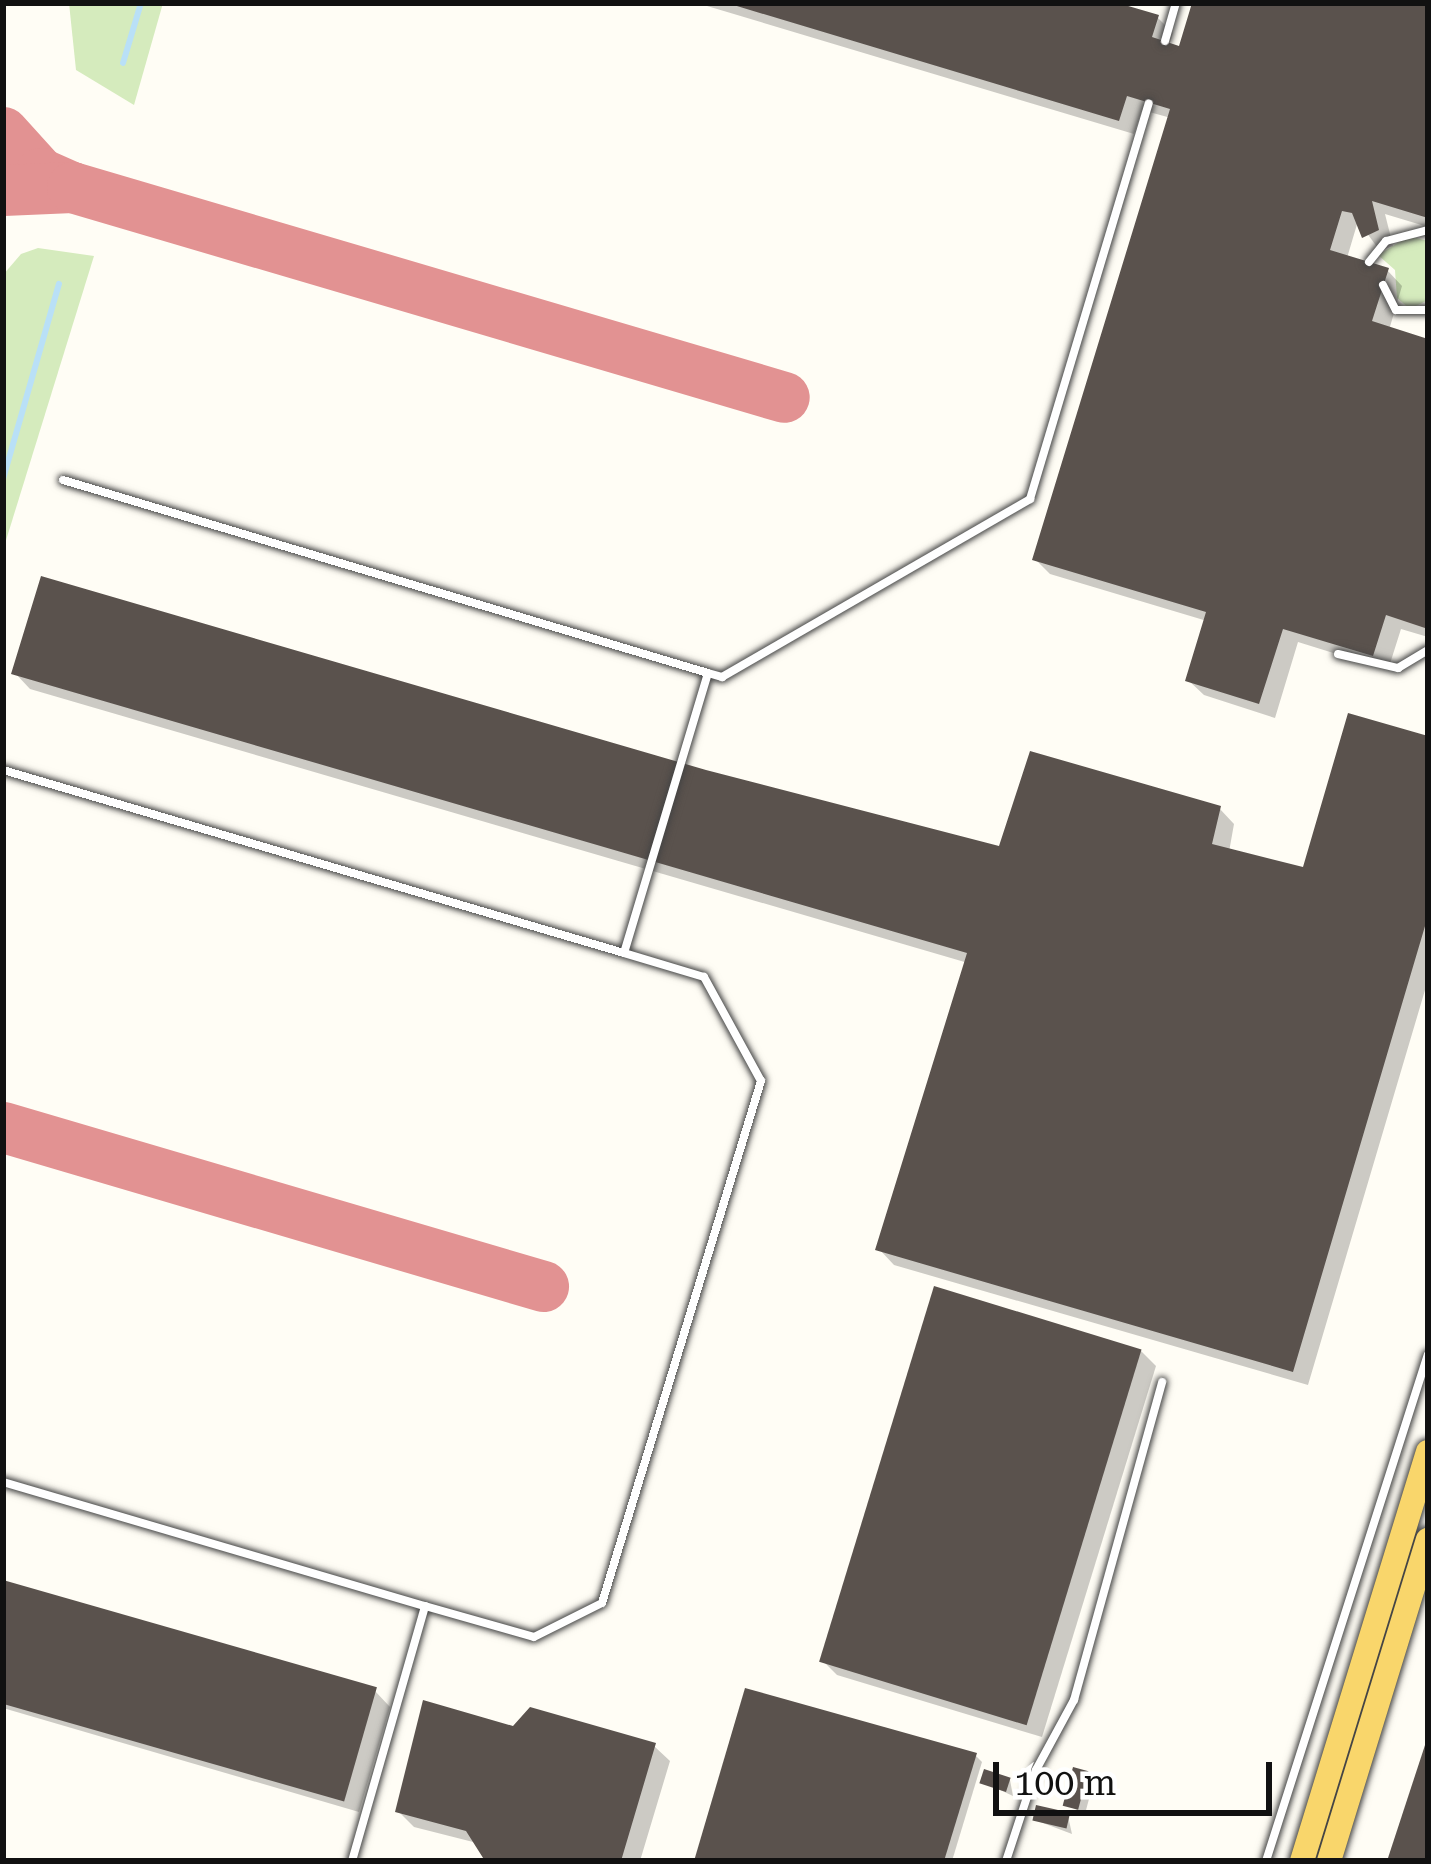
<!DOCTYPE html>
<style>
body{margin:0}
#map{position:relative;width:1431px;height:1864px;overflow:hidden;background:#fffdf5;font-family:"Roboto Serif",serif}
div>[style]{position:absolute}
.green>*{inset:0;background:#d5ebbd}
.shadow>*{inset:0;background:#0003}
.stream>*{height:6px;margin:-3px;padding:0 3px;transform-origin:3px;border-radius:3px;background:#b9e0f7}
.taxiway>*{height:51px;margin:-25.5px;padding:0 25.5px;transform-origin:25.5px;border-radius:25.5px;background:#e29292}
.building>*{inset:0;background:#5a524d;transform-origin:0 0}
.roads{filter:drop-shadow(0 0 3px #444) drop-shadow(0 0 3px #444)}
.service>*{height:8px;margin:-4px;padding:0 4px;transform-origin:4px;border-radius:4px;background:#fff}
.primary>*{height:24px;margin:-12px;padding:0 12px;transform-origin:12px;border-radius:12px;background:#f9d66b}
span{translate:-50% -50%;white-space:nowrap;text-align:center;line-height:1.15;-webkit-text-stroke:12px #fff;paint-order:stroke}
.frame{position:absolute;inset:0;border:6px solid #111;pointer-events:none}
.scale{position:absolute;left:993px;top:1762px;width:279px;height:54px;box-sizing:border-box;border:6px solid #111;border-top:0;padding-left:15px;font-size:36px;line-height:42px;white-space:nowrap;color:#111;-webkit-text-stroke:9px #fff;paint-order:stroke}
</style>
<div id="map">
<div class="green">
<i style="clip-path:polygon(69px 3px,163px 3px,134px 105px,76px 70px)"></i>
<i style="clip-path:polygon(1409px 236px,1428px 241px,1428px 300px,1410px 309px,1397px 298px,1395px 270px,1378px 255px)"></i>
<i style="clip-path:polygon(38px 248px,94px 256px,3px 550px,3px 275px,21px 254px)"></i>
</div>
<div class="shadow">
<i style="clip-path:polygon(697px 3px,1107px 3px,1157px 17px,1173px 33px,1169px 46px,1181px 49px,1196px 3px,1428px 3px,1428px 227px,1385px 214px,1393px 246px,1380px 251px,1358px 221px,1347px 258px,1387px 270px,1402px 286px,1389px 330px,1428px 342px,1428px 637px,1401px 629px,1388px 670px,1298px 642px,1275px 718px,1204px 695px,1188px 680px,1207px 621px,1050px 574px,1035px 559px,1171px 118px,1142px 110px,1134px 134px)"></i>
<i style="clip-path:polygon(15px 673px,704px 772px,1001px 849px,1219px 808px,1234px 824px,1229px 852px,1305px 870px,1428px 739px,1428px 980px,1308px 1385px,894px 1265px,879px 1249px,968px 963px,30px 689px)"></i>
<i style="clip-path:polygon(1141px 1351px,1156px 1366px,1042px 1737px,837px 1675px,822px 1660px)"></i>
<i style="clip-path:polygon(3px 1583px,375px 1691px,390px 1707px,359px 1812px,3px 1708px)"></i>
<i style="clip-path:polygon(514px 1729px,654px 1746px,670px 1761px,640px 1861px,488px 1861px,477px 1843px,414px 1827px,398px 1811px)"></i>
<i style="clip-path:polygon(975px 1755px,982px 1762px,952px 1861px,697px 1861px)"></i>
<i style="clip-path:polygon(1087px 1774px,1094px 1780px,1085px 1814px,1067px 1805px)"></i>
<i style="clip-path:polygon(1010px 1780px,1013px 1796px,983px 1782px)"></i>
<i style="clip-path:polygon(1068px 1816px,1072px 1834px,1035px 1820px)"></i>
</div>
<div class="stream">
<i style="left:123px;top:63px;width:63px;rotate:-73.3deg"></i>
<i style="left:3px;top:479px;width:203px;rotate:-74deg"></i>
</div>
<div class="taxiway">
<i style="left:3px;top:132px;width:55px;rotate:47.9deg"></i>
<i style="left:40px;top:173px;width:34px;rotate:24deg"></i>
<i style="left:3px;top:190px;width:69px;rotate:-2.5deg"></i>
<i style="left:72px;top:187px;width:742px;rotate:16.43deg"></i>
<i style="left:3px;top:1127px;width:563px;rotate:16.41deg"></i>
</div>
<div class="building">
<i style="clip-path:polygon(727px 3px,1118px 3px,1159px 15px,1152px 37px,1179px 46px,1192px 3px,1428px 3px,1428px 218px,1372px 201px,1379px 230px,1362px 238px,1352px 213px,1342px 211px,1330px 250px,1389px 268px,1372px 321px,1428px 339px,1428px 629px,1386px 615px,1373px 656px,1283px 629px,1259px 704px,1185px 681px,1206px 612px,1032px 560px,1170px 109px,1127px 96px,1119px 121px)"></i>
<i style="clip-path:polygon(41px 576px,706px 770px,999px 846px,1030px 751px,1221px 806px,1212px 844px,1303px 867px,1348px 713px,1428px 736px,1428px 916px,1293px 1372px,875px 1250px,967px 953px,11px 674px)"></i>
<i style="left:934px;top:1286px;width:217px;height:393px;rotate:17deg"></i>
<i style="left:3px;top:1580px;width:389px;height:119px;rotate:16deg"></i>
<i style="clip-path:polygon(745px 1688px,977px 1753px,944px 1861px,694px 1861px)"></i>
<i style="clip-path:polygon(423px 1700px,513px 1726px,530px 1707px,656px 1743px,621px 1861px,485px 1861px,466px 1831px,395px 1812px)"></i>
<i style="clip-path:polygon(1427px 1739px,1428px 1861px,1387px 1861px)"></i>
<i style="left:1073px;top:1767px;width:16px;height:40px;rotate:15deg"></i>
<i style="left:984px;top:1769px;width:28px;height:15px;rotate:18deg"></i>
<i style="left:1036px;top:1805px;width:35px;height:16px;rotate:13deg"></i>
</div>
<div class="roads">
<div class="service">
<i style="left:1165px;top:41px;width:40px;rotate:-74deg"></i>
<i style="left:1369px;top:262px;width:27px;rotate:-51deg"></i>
<i style="left:1386px;top:241px;width:43px;rotate:-14.7deg"></i>
<i style="left:1383px;top:285px;width:28px;rotate:63deg"></i>
<i style="left:1396px;top:310px;width:32px"></i>
<i style="left:63px;top:480px;width:673px;rotate:16.66deg"></i>
<i style="left:1338px;top:654px;width:62px;rotate:13.1deg"></i>
<i style="left:1398px;top:668px;width:35px;rotate:-31deg"></i>
<i style="left:3px;top:770px;width:647px;rotate:16.42deg"></i>
<i style="left:3px;top:1482px;width:440px;rotate:16.4deg"></i>
<i style="left:352px;top:1861px;width:265px;rotate:-74deg"></i>
<i style="left:425px;top:1606px;width:113px;rotate:15.9deg"></i>
<i style="left:534px;top:1637px;width:76px;rotate:-26.6deg"></i>
<i style="left:602px;top:1603px;width:546px;rotate:-73.06deg"></i>
<i style="left:761px;top:1081px;width:119px;rotate:-118.7deg"></i>
<i style="left:704px;top:977px;width:84px;rotate:-163.3deg"></i>
<i style="left:624px;top:953px;width:292px;rotate:-73.3deg"></i>
<i style="left:708px;top:673px;width:15px;rotate:16deg"></i>
<i style="left:722px;top:677px;width:356px;rotate:-30deg"></i>
<i style="left:1030px;top:499px;width:413px;rotate:-73.3deg"></i>
<i style="left:1006px;top:1861px;width:96px;rotate:-71.8deg"></i>
<i style="left:1036px;top:1770px;width:80px;rotate:-61.5deg"></i>
<i style="left:1074px;top:1700px;width:330px;rotate:-74.5deg"></i>
<i style="left:1266px;top:1861px;width:532px;rotate:-72.28deg"></i>
</div>
<div class="primary">
<i style="left:1302px;top:1861px;width:428px;rotate:-72.9deg"></i>
<i style="left:1329px;top:1861px;width:336px;rotate:-72.9deg"></i>
</div>
</div>
<div class="frame"></div>
<div class="scale">100 m</div>
</div>
